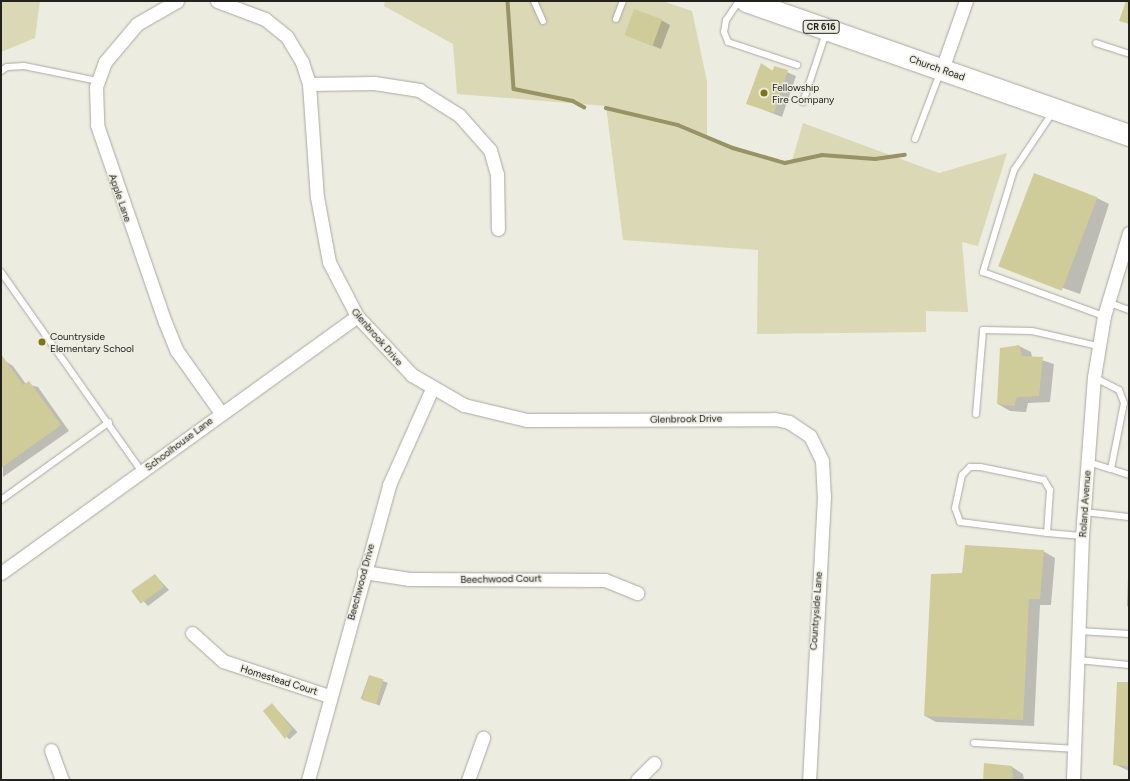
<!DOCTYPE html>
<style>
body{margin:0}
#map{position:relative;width:1130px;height:781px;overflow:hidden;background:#ecece1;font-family:Figtree,sans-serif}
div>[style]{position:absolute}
.green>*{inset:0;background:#dbd8b5}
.shadow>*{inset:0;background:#0003;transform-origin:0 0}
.stream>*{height:3.5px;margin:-1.75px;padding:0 1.75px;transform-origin:1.75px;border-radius:1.75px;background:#989364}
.building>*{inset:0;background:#d0cc9a;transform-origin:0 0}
.roads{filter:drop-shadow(0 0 1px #aaa99f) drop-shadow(0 0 1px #aaa99f)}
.service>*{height:6px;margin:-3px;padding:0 3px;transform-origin:3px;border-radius:3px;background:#fff}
.minor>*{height:13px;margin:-6.5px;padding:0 6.5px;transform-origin:6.5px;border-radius:6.5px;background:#fff}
.primary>*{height:21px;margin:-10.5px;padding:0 10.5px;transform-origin:10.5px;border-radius:10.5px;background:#fff}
.dots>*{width:11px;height:11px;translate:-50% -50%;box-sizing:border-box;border:2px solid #ecece1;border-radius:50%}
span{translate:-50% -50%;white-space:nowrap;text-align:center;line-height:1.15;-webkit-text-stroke:3px #ecece1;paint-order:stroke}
.shield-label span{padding:1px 3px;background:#ecece1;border:1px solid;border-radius:3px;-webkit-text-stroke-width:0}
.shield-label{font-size:9px;color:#23221e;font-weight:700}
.street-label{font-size:10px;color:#23221e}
.poi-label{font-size:10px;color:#23221e}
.left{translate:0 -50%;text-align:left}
.frame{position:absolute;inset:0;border:2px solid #23221e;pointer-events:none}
</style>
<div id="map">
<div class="green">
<i style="clip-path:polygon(1px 1px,40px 1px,35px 38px,1px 52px)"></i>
<i style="clip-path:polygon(385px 1px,662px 1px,692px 11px,707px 81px,707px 137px,775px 160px,792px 161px,803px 123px,939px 173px,1007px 153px,978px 246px,962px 242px,968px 312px,926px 311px,926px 332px,757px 334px,758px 250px,623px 240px,606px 106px,457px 94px,453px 44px,384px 6px)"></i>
</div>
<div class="shadow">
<i style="clip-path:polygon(661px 20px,670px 25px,661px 49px,628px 36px)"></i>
<i style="clip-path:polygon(775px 67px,796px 76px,782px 117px,748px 104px)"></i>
<i style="clip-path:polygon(1097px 198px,1109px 204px,1080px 294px,1007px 268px)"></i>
<i style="clip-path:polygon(1019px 346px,1031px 352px,1032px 357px,1054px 364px,1050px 402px,1028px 403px,1026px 412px,1010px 411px,998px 404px)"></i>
<i style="clip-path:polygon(5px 361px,13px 366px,26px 384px,38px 387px,69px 431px,3px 477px,1px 363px)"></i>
<i style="clip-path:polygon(1129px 547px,1129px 607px,1127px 606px)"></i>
<i style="clip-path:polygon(1043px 551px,1055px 558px,1051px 605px,1040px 605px,1034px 726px,936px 722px,925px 716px)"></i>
<i style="clip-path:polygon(155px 575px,169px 590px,148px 606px,134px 591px)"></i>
<i style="left:369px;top:676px;width:20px;height:24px;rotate:20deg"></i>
<i style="clip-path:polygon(1129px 683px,1129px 771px,1114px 764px)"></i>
<i style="left:272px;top:704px;width:38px;height:11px;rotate:48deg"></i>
<i style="clip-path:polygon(1012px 767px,1023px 774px,1024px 780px,984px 780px)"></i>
</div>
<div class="stream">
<i style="left:508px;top:1px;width:88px;rotate:86.1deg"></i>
<i style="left:514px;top:89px;width:60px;rotate:11.5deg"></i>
<i style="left:573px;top:101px;width:13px;rotate:29deg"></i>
<i style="left:606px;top:108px;width:74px;rotate:13.3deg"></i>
<i style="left:678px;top:125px;width:60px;rotate:22.7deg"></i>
<i style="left:733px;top:148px;width:54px;rotate:16.1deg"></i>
<i style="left:785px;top:163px;width:38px;rotate:-12deg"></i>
<i style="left:822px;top:155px;width:53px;rotate:4.3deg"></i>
<i style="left:875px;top:159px;width:30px;rotate:-8deg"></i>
</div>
<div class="building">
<i style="clip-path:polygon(1126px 1px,1129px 1px,1129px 24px,1119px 21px)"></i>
<i style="left:634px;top:9px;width:30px;height:28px;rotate:20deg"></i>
<i style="clip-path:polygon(761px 63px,773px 71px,774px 66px,788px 70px,774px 113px,746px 104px)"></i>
<i style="left:1034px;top:173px;width:68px;height:100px;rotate:21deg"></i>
<i style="clip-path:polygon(1019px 345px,1022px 356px,1043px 357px,1039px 396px,1017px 397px,1014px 406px,997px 404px,1000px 348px)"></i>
<i style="clip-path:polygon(1px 354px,23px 385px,29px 381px,61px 425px,1px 468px)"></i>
<i style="clip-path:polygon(965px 545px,1044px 550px,1040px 599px,1029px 599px,1023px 720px,924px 716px,931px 574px,962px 573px)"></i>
<i style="left:155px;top:574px;width:16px;height:29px;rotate:55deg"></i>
<i style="left:369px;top:675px;width:15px;height:26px;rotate:16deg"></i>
<i style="clip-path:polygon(1117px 682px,1129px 682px,1129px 766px,1113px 765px)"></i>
<i style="clip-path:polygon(272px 703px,292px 729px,285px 739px,263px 711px)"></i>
<i style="clip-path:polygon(984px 763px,1012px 766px,1013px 780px,983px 780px)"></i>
</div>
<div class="roads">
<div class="service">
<i style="left:534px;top:1px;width:22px;rotate:66deg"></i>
<i style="left:739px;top:1px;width:23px;rotate:124deg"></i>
<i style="left:726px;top:20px;width:12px;rotate:99deg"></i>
<i style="left:724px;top:32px;width:11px;rotate:68deg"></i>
<i style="left:728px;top:42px;width:73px;rotate:18.4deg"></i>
<i style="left:616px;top:19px;width:19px;rotate:-69deg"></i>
<i style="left:1096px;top:43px;width:35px;rotate:18deg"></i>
<i style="left:1px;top:71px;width:7px;rotate:-34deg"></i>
<i style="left:7px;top:67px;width:17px;rotate:-3deg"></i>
<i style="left:24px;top:66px;width:76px;rotate:11.5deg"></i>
<i style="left:803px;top:102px;width:73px;rotate:-71.6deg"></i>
<i style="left:1053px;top:112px;width:70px;rotate:123.9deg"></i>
<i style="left:1014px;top:170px;width:107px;rotate:106.9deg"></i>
<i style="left:983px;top:272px;width:129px;rotate:20deg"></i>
<i style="left:915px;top:139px;width:71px;rotate:-69.3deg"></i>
<i style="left:1px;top:272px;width:245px;rotate:54.8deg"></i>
<i style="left:1107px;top:302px;width:23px;rotate:20deg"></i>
<i style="left:976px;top:414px;width:84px;rotate:-85.2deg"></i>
<i style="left:983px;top:330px;width:49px;rotate:1.2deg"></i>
<i style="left:1032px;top:331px;width:68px;rotate:12.8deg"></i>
<i style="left:1088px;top:462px;width:24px;rotate:17deg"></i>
<i style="left:1111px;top:469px;width:67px;rotate:-78.9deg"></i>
<i style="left:1124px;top:403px;width:14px;rotate:-111deg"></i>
<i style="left:1119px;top:390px;width:28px;rotate:-153deg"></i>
<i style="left:1111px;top:469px;width:19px;rotate:18deg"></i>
<i style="left:1px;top:500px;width:133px;rotate:-35.8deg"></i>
<i style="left:1084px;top:512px;width:45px;rotate:6.3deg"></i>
<i style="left:1047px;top:533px;width:43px;rotate:-86deg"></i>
<i style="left:1050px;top:490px;width:12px;rotate:-121deg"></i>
<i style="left:1044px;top:480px;width:65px;rotate:-168.5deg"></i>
<i style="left:980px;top:467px;width:10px;rotate:180deg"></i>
<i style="left:970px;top:467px;width:11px;rotate:135deg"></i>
<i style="left:962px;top:475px;width:34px;rotate:102deg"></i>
<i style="left:955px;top:508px;width:15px;rotate:70deg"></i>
<i style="left:960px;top:522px;width:88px;rotate:7.2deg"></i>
<i style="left:1047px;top:533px;width:35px;rotate:5deg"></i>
<i style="left:1079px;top:631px;width:50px;rotate:3.4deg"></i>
<i style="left:1078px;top:660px;width:51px;rotate:5.6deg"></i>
<i style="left:974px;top:743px;width:100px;rotate:3.4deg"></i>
</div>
<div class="minor">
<i style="left:177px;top:1px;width:46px;rotate:150.1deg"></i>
<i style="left:137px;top:24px;width:50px;rotate:130.1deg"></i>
<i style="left:105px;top:62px;width:27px;rotate:110deg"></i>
<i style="left:96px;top:87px;width:38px;rotate:88deg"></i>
<i style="left:97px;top:125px;width:208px;rotate:71deg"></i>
<i style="left:165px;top:322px;width:31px;rotate:68deg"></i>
<i style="left:177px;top:351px;width:76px;rotate:54.6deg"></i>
<i style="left:217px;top:1px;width:51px;rotate:20.6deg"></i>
<i style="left:265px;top:19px;width:28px;rotate:39deg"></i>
<i style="left:287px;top:37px;width:29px;rotate:59deg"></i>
<i style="left:302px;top:62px;width:23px;rotate:72deg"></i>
<i style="left:309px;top:84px;width:113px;rotate:86deg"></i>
<i style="left:317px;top:197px;width:66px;rotate:79.5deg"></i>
<i style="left:329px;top:262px;width:61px;rotate:62.6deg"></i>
<i style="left:357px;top:316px;width:81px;rotate:47deg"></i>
<i style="left:412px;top:375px;width:60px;rotate:30deg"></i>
<i style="left:464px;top:405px;width:65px;rotate:13.4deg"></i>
<i style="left:527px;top:420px;width:248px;rotate:-0.2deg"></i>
<i style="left:775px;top:419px;width:14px;rotate:12deg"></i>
<i style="left:789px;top:422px;width:25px;rotate:34deg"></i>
<i style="left:810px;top:436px;width:28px;rotate:64deg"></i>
<i style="left:822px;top:461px;width:35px;rotate:87deg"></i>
<i style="left:824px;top:496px;width:284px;rotate:93deg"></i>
<i style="left:942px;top:69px;width:72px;rotate:-70.6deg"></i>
<i style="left:309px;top:84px;width:65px;rotate:-0.9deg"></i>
<i style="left:374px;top:83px;width:46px;rotate:8.8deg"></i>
<i style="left:419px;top:90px;width:47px;rotate:32deg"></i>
<i style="left:459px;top:115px;width:47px;rotate:48.5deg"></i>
<i style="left:490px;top:150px;width:25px;rotate:74deg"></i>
<i style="left:497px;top:174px;width:55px;rotate:89deg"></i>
<i style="left:364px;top:572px;width:46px;rotate:8.8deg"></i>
<i style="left:409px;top:579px;width:196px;rotate:0.3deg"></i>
<i style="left:605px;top:580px;width:35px;rotate:22deg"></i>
<i style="left:1px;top:573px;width:439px;rotate:-35.8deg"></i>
<i style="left:192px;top:633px;width:42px;rotate:42.1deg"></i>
<i style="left:223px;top:661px;width:112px;rotate:18.3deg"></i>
<i style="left:51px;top:750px;width:32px;rotate:70deg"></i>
<i style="left:308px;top:780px;width:306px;rotate:-74.6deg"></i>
<i style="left:389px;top:485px;width:105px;rotate:-65.9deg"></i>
<i style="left:468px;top:780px;width:45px;rotate:-70.3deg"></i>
<i style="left:637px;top:780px;width:24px;rotate:-45deg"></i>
<i style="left:1073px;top:780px;width:244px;rotate:-87.9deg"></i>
<i style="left:1082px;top:536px;width:159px;rotate:-85.7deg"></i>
<i style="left:1094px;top:377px;width:62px;rotate:-80.7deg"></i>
<i style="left:1104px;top:316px;width:87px;rotate:-73.2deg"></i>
</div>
<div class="primary">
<i style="left:746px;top:1px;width:406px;rotate:19.3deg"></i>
</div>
</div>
<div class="dots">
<i style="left:764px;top:93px;background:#7e7519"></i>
<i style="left:42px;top:342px;background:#7e7519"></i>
</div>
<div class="shield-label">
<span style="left:821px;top:27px">CR 616</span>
</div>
<div class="street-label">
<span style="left:937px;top:68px;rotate:19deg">Church Road</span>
<span style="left:120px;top:198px;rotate:71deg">Apple Lane</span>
<span style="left:377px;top:337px;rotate:49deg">Glenbrook Drive</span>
<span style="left:686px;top:419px;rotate:-1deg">Glenbrook Drive</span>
<span style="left:179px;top:444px;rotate:-37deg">Schoolhouse Lane</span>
<span style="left:1085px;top:504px;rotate:-86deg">Roland Avenue</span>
<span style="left:501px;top:579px;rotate:-1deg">Beechwood Court</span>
<span style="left:361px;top:582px;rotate:-75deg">Beechwood Drive</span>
<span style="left:816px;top:611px;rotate:-86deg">Countryside Lane</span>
<span style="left:279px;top:680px;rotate:17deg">Homestead Court</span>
</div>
<div class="poi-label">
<span class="left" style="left:772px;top:93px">Fellowship<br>Fire Company</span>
<span class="left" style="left:50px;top:342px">Countryside<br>Elementary School</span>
</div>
<div class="frame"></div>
</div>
